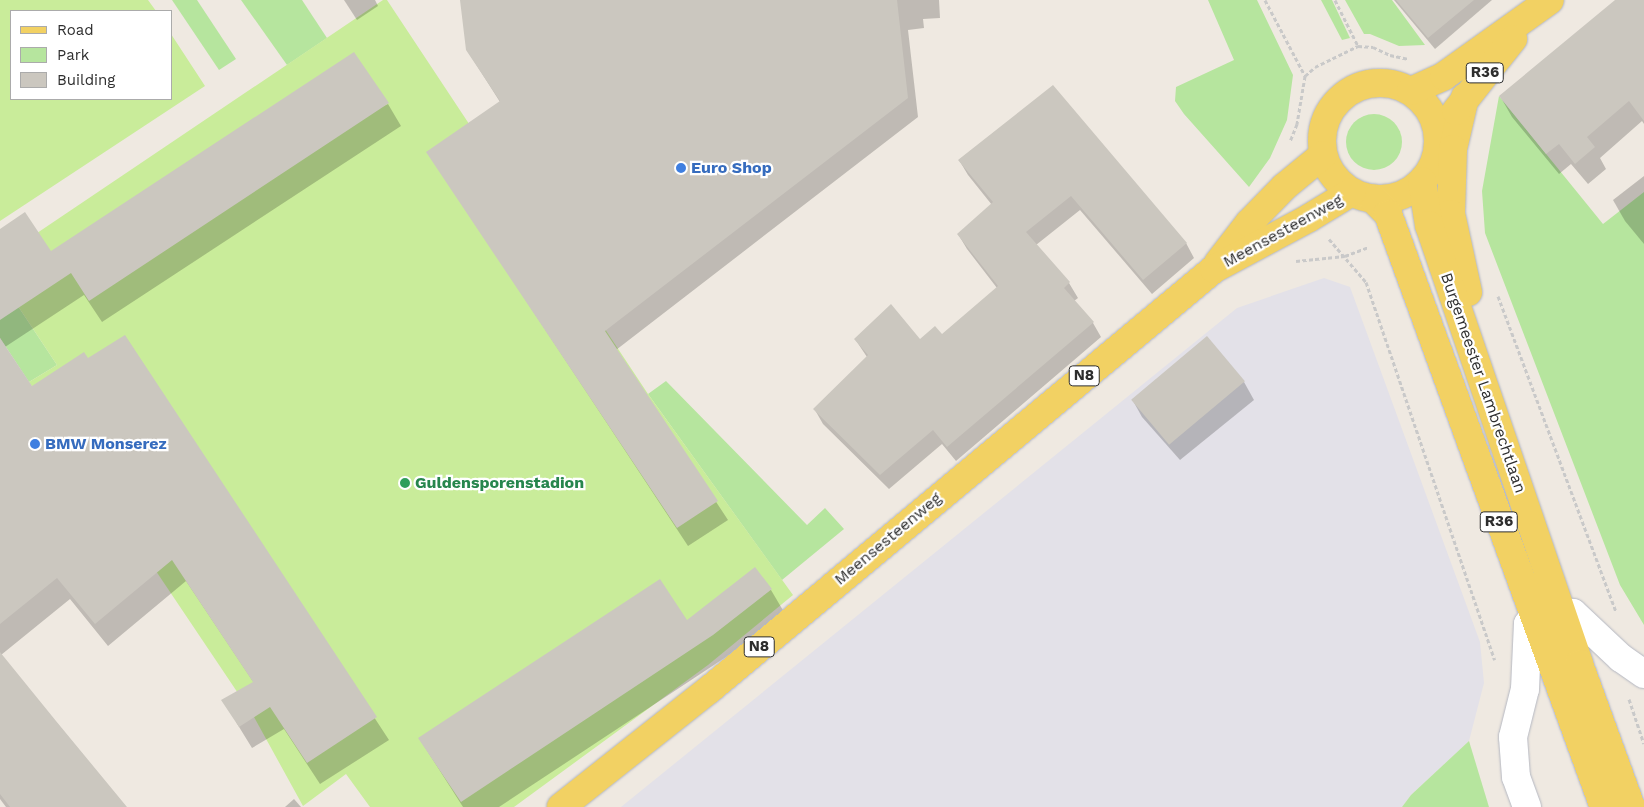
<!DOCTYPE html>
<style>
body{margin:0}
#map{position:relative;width:1644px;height:807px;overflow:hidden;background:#efe9e1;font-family:"Work Sans",sans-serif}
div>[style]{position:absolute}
.industrial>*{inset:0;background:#e3e1e8}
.green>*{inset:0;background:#b6e59e}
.round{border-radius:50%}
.pitch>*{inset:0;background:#c9ec9a}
.shadow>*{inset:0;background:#0003}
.building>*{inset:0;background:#cbc7bf;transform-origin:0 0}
.path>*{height:3px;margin-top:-1.5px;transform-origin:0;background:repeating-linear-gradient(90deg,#c9c9c9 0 4px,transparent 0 6.5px)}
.roads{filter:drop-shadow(0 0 1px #b4b7c1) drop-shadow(0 0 1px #b4b7c1)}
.street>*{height:28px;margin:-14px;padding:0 14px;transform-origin:14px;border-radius:14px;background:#fff}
.primary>*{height:28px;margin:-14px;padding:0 14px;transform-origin:14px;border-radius:14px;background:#f2d163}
.primary>.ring{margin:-14px;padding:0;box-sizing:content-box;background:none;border:28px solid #f2d163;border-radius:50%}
.dots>*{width:14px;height:14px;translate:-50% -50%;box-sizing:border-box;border:2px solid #fff;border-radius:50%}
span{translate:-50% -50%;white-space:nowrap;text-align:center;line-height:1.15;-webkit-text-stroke:4.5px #fff;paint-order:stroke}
.shield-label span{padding:1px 4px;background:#fff;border:1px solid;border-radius:4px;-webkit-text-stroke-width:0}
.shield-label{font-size:15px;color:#2e2e2e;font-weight:700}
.shop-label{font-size:16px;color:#366cbe;font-weight:700}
.left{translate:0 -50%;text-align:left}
.street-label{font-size:16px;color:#2e2e2e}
.leisure-label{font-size:16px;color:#27864d;font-weight:700}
.legend{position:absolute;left:10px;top:10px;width:162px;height:90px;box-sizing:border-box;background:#fff;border:1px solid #ababab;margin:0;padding:6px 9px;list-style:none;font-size:15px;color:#2e2e2e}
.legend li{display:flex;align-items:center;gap:10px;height:25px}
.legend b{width:25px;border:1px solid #ababab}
</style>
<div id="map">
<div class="industrial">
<i style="clip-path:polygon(1324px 278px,1350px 287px,1480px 642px,1484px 683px,1469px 741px,1411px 795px,1402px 807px,621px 807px,1237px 308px)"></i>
</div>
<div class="green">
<i style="clip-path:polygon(172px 0,197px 0,236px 59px,219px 70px)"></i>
<i style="clip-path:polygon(241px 0,302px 0,327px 38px,287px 65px)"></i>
<i style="clip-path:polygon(1208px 0,1257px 0,1293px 75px,1287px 120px,1270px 158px,1249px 187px,1184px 114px,1175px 101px,1176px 87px,1234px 60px)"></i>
<i style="clip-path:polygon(1321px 0,1332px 0,1350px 38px,1342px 40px)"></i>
<i style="clip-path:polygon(1345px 0,1392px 0,1425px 45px,1399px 46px,1370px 34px,1364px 34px)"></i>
<i style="clip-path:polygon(1499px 96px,1603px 224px,1644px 192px,1644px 625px,1620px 585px,1485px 233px,1482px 191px)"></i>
<i class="round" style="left:1346px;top:114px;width:56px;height:56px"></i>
<i style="clip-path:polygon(0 279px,57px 365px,29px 382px,0 338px)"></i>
<i style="clip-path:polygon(666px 381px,807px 525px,825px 508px,844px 529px,782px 580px,648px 394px)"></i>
<i style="clip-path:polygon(1469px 741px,1489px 807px,1402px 807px,1411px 795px)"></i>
</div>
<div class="pitch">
<i style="clip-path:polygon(0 0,148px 0,156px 11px,11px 11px,11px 99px,171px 99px,171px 34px,205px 86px,0 221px)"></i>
<i style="clip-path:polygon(383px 0,387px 0,648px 394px,793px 595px,708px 665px,514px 807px,370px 807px,346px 774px,303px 806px,254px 717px,29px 382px,57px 365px,0 279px,0 258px)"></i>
</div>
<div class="shadow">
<i style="clip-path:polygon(344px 0,375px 0,378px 6px,357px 20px)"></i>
<i style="clip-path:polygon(461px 0,939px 0,940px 18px,923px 19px,924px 28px,908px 30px,918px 117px,616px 350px,728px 520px,688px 546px,428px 152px,500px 102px,467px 50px)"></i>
<i style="clip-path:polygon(1394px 0,1492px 0,1435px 49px)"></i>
<i style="clip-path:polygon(1617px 0,1644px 0,1644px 124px,1642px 121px,1600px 158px,1606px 169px,1588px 184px,1571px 164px,1559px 174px,1512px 117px,1500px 96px)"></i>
<i style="clip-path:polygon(1052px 87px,1186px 243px,1194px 258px,1152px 294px,1080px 210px,1036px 245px,1069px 283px,1078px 298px,1074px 301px,1093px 323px,1101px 337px,956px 461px,942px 444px,889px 489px,823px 424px,815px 410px,867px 357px,855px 339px,920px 341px,942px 335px,997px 288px,967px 249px,958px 234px,992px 205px,968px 175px,959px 160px)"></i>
<i style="clip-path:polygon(388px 104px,401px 126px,102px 322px,84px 295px,5px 347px,32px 388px,88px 360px,125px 336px,389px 740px,320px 784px,284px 729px,252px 748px,236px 722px,254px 683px,186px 581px,108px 646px,70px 599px,1px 655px,126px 807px,6px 807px,0 799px,0 230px,51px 253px)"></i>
<i style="clip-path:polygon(1644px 176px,1644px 244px,1625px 221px,1613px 200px)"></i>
<i style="clip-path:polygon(1244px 382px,1254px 400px,1180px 460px,1142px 417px,1132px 399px)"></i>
<i style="clip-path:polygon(754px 569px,771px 590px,784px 612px,726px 657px,499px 807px,463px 807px,419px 738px,687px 622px)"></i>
<i style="clip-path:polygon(294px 799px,301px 807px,285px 807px)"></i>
</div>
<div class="building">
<i style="clip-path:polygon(460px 0,897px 0,908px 98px,605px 331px,718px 501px,677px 528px,426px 152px,500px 101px,466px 50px)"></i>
<i style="clip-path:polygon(1396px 0,1474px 0,1428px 38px)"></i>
<i style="clip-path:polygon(1615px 0,1644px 0,1644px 121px,1629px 101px,1587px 137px,1595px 147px,1575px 164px,1559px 144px,1546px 154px,1499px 96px)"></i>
<i style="clip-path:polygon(354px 52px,389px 103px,89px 301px,71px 273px,0 320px,0 229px,25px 212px,51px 251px)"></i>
<i style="clip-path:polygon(1053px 85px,1187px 243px,1143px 280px,1071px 196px,1026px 232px,1070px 282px,1064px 288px,1094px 322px,947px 447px,933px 430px,880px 475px,813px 409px,868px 355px,854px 339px,891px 304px,920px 339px,935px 326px,942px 334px,998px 286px,957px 234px,993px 202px,958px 160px)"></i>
<i style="clip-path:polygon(125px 335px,377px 717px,307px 763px,270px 707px,239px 727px,221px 700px,253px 682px,172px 560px,95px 624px,57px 578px,0 624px,0 338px,32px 386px,84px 352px,88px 358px)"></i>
<i style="left:1207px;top:336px;width:59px;height:99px;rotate:50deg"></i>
<i style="clip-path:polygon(755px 567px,772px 589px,713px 635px,461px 802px,418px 738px,660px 579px,687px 620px)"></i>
<i style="clip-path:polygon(0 652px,56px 721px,127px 807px,10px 807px,0 794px)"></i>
</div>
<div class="path">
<i style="left:1265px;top:0;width:86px;rotate:62.2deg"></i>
<i style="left:1305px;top:76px;width:49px;rotate:99.5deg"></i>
<i style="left:1297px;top:124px;width:18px;rotate:112deg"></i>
<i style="left:1335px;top:0;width:51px;rotate:63.4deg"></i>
<i style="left:1305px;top:76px;width:13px;rotate:-42deg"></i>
<i style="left:1315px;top:67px;width:48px;rotate:-26deg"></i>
<i style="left:1358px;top:46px;width:15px;rotate:4deg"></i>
<i style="left:1373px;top:47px;width:19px;rotate:25deg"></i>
<i style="left:1390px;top:55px;width:19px;rotate:12deg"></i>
<i style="left:1329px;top:239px;width:57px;rotate:49.3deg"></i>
<i style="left:1366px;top:282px;width:399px;rotate:71.2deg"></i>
<i style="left:1296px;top:261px;width:49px;rotate:-5.8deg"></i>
<i style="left:1345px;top:256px;width:25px;rotate:-21deg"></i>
<i style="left:1498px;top:296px;width:336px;rotate:69.5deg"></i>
<i style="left:1629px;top:699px;width:47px;rotate:71.6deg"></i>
</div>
<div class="roads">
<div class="street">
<i style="left:1561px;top:612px;width:12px;rotate:5deg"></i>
<i style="left:1573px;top:613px;width:66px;rotate:43.2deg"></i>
<i style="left:1621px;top:658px;width:28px;rotate:35deg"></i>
<i style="left:1527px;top:807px;width:32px;rotate:-110deg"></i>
<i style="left:1516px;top:777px;width:40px;rotate:-94.3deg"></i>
<i style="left:1513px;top:737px;width:49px;rotate:-76deg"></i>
<i style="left:1525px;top:689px;width:65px;rotate:-87.4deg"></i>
<i style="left:1528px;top:624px;width:8px;rotate:-50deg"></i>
</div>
<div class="primary">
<i class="ring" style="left:1322px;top:83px;width:88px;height:88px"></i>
<i style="left:1411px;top:91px;width:36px;rotate:-24deg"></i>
<i style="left:1444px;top:76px;width:130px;rotate:-35.6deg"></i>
<i style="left:1465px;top:97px;width:53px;rotate:103deg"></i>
<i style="left:1453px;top:149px;width:65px;rotate:91.8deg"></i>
<i style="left:1451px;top:214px;width:80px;rotate:77.7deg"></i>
<i style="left:1456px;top:111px;width:92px;rotate:-51.6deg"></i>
<i style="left:1422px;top:181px;width:45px;rotate:81deg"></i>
<i style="left:1429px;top:225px;width:464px;rotate:71.1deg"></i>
<i style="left:1579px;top:664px;width:152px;rotate:70deg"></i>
<i style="left:1373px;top:199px;width:21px;rotate:45deg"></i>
<i style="left:1388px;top:214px;width:631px;rotate:69.99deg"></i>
<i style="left:1218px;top:263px;width:51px;rotate:-52.2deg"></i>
<i style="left:1249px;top:223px;width:50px;rotate:-45.8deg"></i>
<i style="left:1284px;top:187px;width:50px;rotate:-39.4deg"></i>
<i style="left:561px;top:807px;width:190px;rotate:-38.4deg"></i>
<i style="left:710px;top:689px;width:656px;rotate:-39.81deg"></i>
<i style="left:1214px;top:269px;width:108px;rotate:-28.2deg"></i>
<i style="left:1309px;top:218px;width:50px;rotate:-31.2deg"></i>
</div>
</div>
<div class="dots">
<i style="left:681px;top:168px;background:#3f7fe0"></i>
<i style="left:35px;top:444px;background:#3f7fe0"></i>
<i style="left:405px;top:483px;background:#2e9e5b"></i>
</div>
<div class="shield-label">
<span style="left:1485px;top:73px">R36</span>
<span style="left:1084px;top:376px">N8</span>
<span style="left:1499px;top:522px">R36</span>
<span style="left:759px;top:647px">N8</span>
</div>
<div class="shop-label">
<span class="left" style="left:691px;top:168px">Euro Shop</span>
<span class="left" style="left:45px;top:444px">BMW Monserez</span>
</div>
<div class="street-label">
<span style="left:1283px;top:231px;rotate:-29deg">Meensesteenweg</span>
<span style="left:1483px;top:383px;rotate:71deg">Burgemeester Lambrechtlaan</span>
<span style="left:888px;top:539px;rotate:-40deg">Meensesteenweg</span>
</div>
<div class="leisure-label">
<span class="left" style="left:415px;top:483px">Guldensporenstadion</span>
</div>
<ul class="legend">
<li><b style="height:6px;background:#f2d163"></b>Road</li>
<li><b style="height:14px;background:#b6e59e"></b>Park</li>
<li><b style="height:14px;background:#cbc7bf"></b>Building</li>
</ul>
</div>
